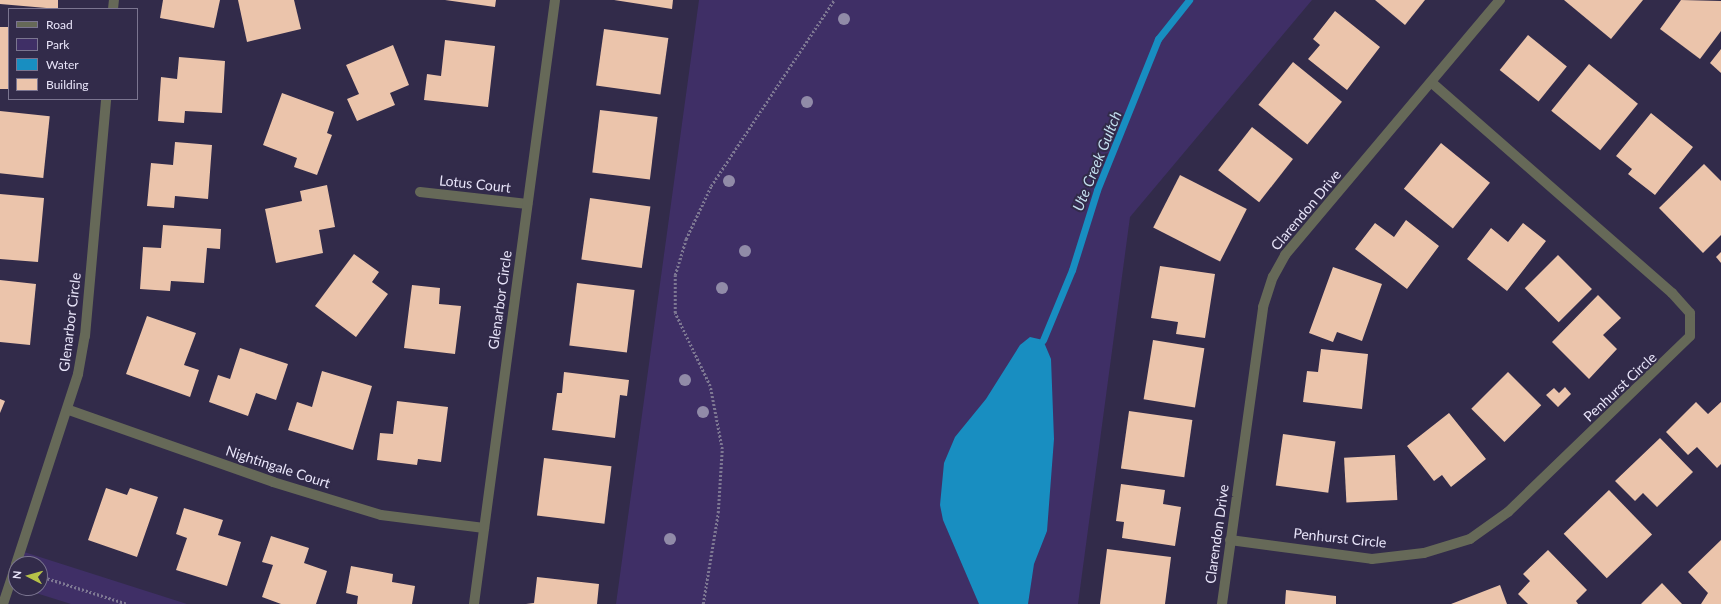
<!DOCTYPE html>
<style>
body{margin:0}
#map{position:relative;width:1721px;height:604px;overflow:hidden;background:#322b4a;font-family:Lato,sans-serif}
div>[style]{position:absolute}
.green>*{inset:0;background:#3f2f66}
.water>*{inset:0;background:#188ec1}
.stream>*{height:7px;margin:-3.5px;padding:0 3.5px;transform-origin:3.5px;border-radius:3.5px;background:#188ec1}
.building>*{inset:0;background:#ebc4ab;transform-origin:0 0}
.path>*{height:2.5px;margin-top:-1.25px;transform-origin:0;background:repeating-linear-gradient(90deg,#7e7893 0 2px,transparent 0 4px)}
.minor>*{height:10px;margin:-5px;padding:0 5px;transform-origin:5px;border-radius:5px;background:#666958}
.trees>*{width:12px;height:12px;margin:-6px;border-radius:50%;background:#918ba8}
span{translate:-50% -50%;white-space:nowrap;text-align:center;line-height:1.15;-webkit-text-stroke:4px #322b4a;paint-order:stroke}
.street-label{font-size:14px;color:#e9e5fa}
.water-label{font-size:15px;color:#c3deee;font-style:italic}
.legend{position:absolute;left:8px;top:8px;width:130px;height:92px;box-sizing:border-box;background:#322b4a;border:1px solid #7b7590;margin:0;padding:5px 7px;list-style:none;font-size:12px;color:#e9e5fa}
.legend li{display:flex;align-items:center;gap:8px;height:20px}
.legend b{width:20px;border:1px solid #7b7590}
.north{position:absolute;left:8px;top:556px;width:40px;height:40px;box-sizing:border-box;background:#322b4a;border:1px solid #7b7590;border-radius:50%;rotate:276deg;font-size:11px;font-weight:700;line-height:16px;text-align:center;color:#e9e5fa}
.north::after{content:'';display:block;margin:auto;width:14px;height:18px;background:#b6c148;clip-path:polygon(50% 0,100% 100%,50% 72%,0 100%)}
</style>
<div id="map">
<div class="green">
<i style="clip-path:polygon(699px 0,1312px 0,1130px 217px,1078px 604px,616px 604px)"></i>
<i style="clip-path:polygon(21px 551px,187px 604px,71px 604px,20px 588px,40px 588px,40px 564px,16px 564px)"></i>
</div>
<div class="water">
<i style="clip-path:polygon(1030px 337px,1043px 340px,1051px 359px,1054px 439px,1047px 531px,1034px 564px,1028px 604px,979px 604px,943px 520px,940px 505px,944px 463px,955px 437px,986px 399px,1020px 345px)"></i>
</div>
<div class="stream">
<i style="left:1043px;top:340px;width:76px;rotate:-67.5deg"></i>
<i style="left:1072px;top:270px;width:84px;rotate:-72.6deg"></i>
<i style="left:1097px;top:190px;width:163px;rotate:-68deg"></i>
<i style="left:1158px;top:39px;width:50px;rotate:-51.5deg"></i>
</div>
<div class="building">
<i style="clip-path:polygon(0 0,58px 0,58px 9px,0 4px)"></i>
<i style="clip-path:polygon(163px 0,220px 0,214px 28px,160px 18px)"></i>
<i style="clip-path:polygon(238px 0,294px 0,301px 29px,247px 42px)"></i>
<i style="clip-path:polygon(445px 0,496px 0,495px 7px)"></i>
<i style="clip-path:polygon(614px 0,673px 0,672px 9px)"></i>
<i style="clip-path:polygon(1375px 0,1425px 0,1405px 25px)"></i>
<i style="clip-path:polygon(1564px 0,1643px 0,1611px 39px)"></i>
<i style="clip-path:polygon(1681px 0,1721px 1px,1721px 31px,1700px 59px,1660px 29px)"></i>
<i style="clip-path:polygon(1335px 11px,1380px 47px,1347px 90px,1308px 59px,1320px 45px,1313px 39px)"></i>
<i style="left:0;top:27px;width:9px;height:62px"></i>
<i style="left:604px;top:29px;width:65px;height:57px;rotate:8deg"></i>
<i style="left:1528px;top:35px;width:50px;height:45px;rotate:39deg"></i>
<i style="clip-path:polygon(445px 40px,495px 46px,488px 107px,424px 100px,427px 74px,441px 76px)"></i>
<i style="clip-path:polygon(393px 45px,409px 85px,390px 93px,395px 105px,357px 121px,347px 99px,359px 94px,346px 65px)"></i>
<i style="clip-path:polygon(1721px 49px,1721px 73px,1710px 63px)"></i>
<i style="clip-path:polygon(179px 57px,225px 61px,222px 113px,185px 111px,184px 123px,158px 121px,161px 77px,177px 79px)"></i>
<i style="left:1293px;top:62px;width:63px;height:55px;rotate:39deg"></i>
<i style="left:1589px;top:64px;width:63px;height:60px;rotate:39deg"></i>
<i style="clip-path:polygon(282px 93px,334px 112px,327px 133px,332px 135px,317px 175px,294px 167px,297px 158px,263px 145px)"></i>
<i style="left:600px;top:110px;width:58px;height:63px;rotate:7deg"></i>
<i style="left:0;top:111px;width:50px;height:62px;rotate:6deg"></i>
<i style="clip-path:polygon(1651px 113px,1693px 147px,1655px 195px,1628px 174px,1632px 169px,1616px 156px)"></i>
<i style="left:1252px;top:127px;width:52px;height:55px;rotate:38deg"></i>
<i style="clip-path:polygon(175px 142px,212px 145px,208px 199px,175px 196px,174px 208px,147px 206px,151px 163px,173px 165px)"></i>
<i style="left:1441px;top:143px;width:63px;height:59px;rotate:39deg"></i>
<i style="clip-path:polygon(1704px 164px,1721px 181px,1721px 235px,1703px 253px,1659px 208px)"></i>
<i style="left:1180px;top:175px;width:75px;height:59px;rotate:27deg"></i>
<i style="clip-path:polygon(327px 185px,335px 227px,319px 230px,323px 253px,276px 263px,265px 209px,302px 201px,300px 191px)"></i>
<i style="clip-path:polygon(0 194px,44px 198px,38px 262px,0 259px)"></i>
<i style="left:590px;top:198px;width:61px;height:62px;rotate:8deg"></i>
<i style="clip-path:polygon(1406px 220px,1439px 246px,1407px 289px,1355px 249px,1375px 223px,1394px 237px)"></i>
<i style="clip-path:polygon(1523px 223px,1546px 241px,1507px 291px,1467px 259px,1491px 228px,1508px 242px)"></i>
<i style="clip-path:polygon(163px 225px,221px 229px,220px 249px,207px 248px,204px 283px,171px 281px,170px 291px,140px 289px,143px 247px,161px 248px)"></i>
<i style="clip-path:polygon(1721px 252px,1721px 263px,1716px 257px)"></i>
<i style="clip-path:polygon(354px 254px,379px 272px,372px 282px,388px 294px,356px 337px,315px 306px)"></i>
<i style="left:1558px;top:255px;width:48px;height:47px;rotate:45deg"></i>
<i style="clip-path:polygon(1160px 266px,1215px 274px,1205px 338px,1176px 334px,1178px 322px,1151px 318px)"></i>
<i style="clip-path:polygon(1333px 267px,1382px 284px,1362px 341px,1337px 332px,1333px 342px,1309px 333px)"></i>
<i style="clip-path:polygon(0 280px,36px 284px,30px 345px,0 342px)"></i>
<i style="left:577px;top:283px;width:58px;height:63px;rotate:7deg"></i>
<i style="clip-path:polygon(412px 285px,440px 288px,439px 304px,461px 306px,455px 354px,404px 348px)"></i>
<i style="clip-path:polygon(1598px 295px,1621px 318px,1603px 335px,1617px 349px,1589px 379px,1552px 342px)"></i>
<i style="clip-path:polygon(147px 316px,196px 333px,184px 365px,199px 370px,190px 397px,126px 374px)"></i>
<i style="left:1153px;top:340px;width:52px;height:60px;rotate:9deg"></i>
<i style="clip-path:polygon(240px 348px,288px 364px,276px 400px,256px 393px,248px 416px,209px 402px,218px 375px,230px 379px)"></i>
<i style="clip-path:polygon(1321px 349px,1368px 354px,1362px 409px,1303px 402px,1307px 371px,1318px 372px)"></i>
<i style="clip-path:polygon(322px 371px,372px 386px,353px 450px,288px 430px,297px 402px,312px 407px)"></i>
<i style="clip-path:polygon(564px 372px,629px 380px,627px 396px,620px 395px,615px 438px,552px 430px,557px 393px,562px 393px)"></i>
<i style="left:1508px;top:372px;width:47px;height:52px;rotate:45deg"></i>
<i style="clip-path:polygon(1565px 387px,1571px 394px,1558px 407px,1546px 395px,1554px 388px,1559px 393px)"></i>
<i style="clip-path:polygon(0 399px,5px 401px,0 413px)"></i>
<i style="clip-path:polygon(397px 401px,448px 407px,441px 462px,418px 459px,417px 465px,377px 460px,380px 433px,393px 434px)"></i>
<i style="clip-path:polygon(1696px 402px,1708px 414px,1721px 402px,1721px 464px,1717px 468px,1697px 447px,1688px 455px,1666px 432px)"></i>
<i style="left:1129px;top:411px;width:64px;height:58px;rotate:8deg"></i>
<i style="clip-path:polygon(1449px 413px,1486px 459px,1451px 487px,1442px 475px,1434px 481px,1407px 446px)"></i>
<i style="left:1283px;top:434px;width:53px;height:52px;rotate:8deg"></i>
<i style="clip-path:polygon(1660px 438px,1693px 472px,1657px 507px,1643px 493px,1635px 501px,1615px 481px)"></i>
<i style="left:1395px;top:455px;width:45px;height:51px;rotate:87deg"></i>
<i style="left:544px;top:458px;width:68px;height:58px;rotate:7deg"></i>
<i style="clip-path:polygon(1121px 484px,1165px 490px,1163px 504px,1181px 507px,1175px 546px,1122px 538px,1124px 522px,1116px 521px)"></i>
<i style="clip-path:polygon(106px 488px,127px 495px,130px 488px,158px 497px,137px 557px,88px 540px)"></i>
<i style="left:1609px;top:490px;width:62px;height:63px;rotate:46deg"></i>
<i style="clip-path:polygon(184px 508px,223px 520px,218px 535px,241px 542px,227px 586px,176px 570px,187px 538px,176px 534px)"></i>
<i style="clip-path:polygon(271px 536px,309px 548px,304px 563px,327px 571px,316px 604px,281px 604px,262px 597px,273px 565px,262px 562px)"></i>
<i style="clip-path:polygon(1721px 540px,1721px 604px,1701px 604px,1708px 593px,1688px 572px)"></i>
<i style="clip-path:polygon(1107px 549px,1171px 557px,1165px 604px,1100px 604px)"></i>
<i style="clip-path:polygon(1548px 550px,1587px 590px,1576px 601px,1578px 604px,1528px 604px,1518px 594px,1530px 581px,1523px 574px)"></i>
<i style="clip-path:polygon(351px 566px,393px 574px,392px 582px,415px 586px,412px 604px,357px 604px,358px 596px,346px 593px)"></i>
<i style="clip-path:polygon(537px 577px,599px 584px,597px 604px,526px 604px,534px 603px)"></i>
<i style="clip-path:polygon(1662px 583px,1682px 604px,1641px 604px)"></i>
<i style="clip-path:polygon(1500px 585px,1507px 604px,1451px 604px)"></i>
<i style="clip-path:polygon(1286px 590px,1336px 596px,1336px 604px,1285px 604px)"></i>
</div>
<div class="path">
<i style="left:40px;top:576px;width:92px;rotate:17.7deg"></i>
<i style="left:703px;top:604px;width:92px;rotate:-80.6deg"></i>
<i style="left:718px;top:513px;width:64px;rotate:-86.4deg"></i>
<i style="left:722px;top:449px;width:64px;rotate:-100.8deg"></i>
<i style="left:710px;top:386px;width:81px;rotate:-115.6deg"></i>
<i style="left:675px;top:313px;width:38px;rotate:-90deg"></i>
<i style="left:675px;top:275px;width:38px;rotate:-73deg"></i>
<i style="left:686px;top:239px;width:59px;rotate:-64.7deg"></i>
<i style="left:711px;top:186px;width:223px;rotate:-56.5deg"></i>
</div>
<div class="minor">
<i style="left:113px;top:9px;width:9px;rotate:-84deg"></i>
<i style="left:420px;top:192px;width:108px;rotate:6.4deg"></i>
<i style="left:69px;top:410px;width:216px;rotate:19.4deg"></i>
<i style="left:273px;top:482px;width:113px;rotate:17deg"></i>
<i style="left:381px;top:515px;width:104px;rotate:7.2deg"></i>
<i style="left:1230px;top:540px;width:143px;rotate:7.6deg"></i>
<i style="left:1372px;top:559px;width:52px;rotate:-6.6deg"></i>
<i style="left:1424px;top:553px;width:48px;rotate:-16.9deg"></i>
<i style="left:1470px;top:539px;width:47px;rotate:-35.4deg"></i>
<i style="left:1508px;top:512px;width:253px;rotate:-44deg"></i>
<i style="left:1690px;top:336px;width:23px;rotate:-90deg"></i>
<i style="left:1690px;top:313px;width:27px;rotate:-132deg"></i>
<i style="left:1672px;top:293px;width:319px;rotate:-138.8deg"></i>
<i style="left:16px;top:564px;width:200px;rotate:-71.9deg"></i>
<i style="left:78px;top:374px;width:39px;rotate:-80deg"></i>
<i style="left:85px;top:336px;width:238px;rotate:-84.9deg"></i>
<i style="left:3px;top:604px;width:41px;rotate:-71.6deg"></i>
<i style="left:474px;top:604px;width:609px;rotate:-82.36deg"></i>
<i style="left:1222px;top:604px;width:300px;rotate:-82.1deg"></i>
<i style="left:1263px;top:307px;width:32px;rotate:-72deg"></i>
<i style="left:1273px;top:277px;width:25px;rotate:-61deg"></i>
<i style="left:1285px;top:255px;width:334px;rotate:-49.9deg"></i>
</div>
<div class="trees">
<i style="left:844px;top:19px"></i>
<i style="left:807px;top:102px"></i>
<i style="left:729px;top:181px"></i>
<i style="left:745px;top:251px"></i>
<i style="left:722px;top:288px"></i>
<i style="left:685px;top:380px"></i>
<i style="left:703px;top:412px"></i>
<i style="left:670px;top:539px"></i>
</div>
<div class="street-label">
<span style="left:475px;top:184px;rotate:6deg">Lotus Court</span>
<span style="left:1306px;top:210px;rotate:-50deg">Clarendon Drive</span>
<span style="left:500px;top:300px;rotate:-82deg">Glenarbor Circle</span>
<span style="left:70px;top:322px;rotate:-83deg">Glenarbor Circle</span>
<span style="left:1620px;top:387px;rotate:-43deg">Penhurst Circle</span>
<span style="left:278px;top:467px;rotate:18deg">Nightingale Court</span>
<span style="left:1217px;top:534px;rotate:-82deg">Clarendon Drive</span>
<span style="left:1340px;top:538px;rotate:6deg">Penhurst Circle</span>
</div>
<div class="water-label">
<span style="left:1097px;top:161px;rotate:-68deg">Ute Creek Gultch</span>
</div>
<ul class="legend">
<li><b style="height:5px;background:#666958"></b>Road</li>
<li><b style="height:11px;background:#3f2f66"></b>Park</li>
<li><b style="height:11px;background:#188ec1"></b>Water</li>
<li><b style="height:11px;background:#ebc4ab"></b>Building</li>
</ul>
<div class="north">N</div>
</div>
